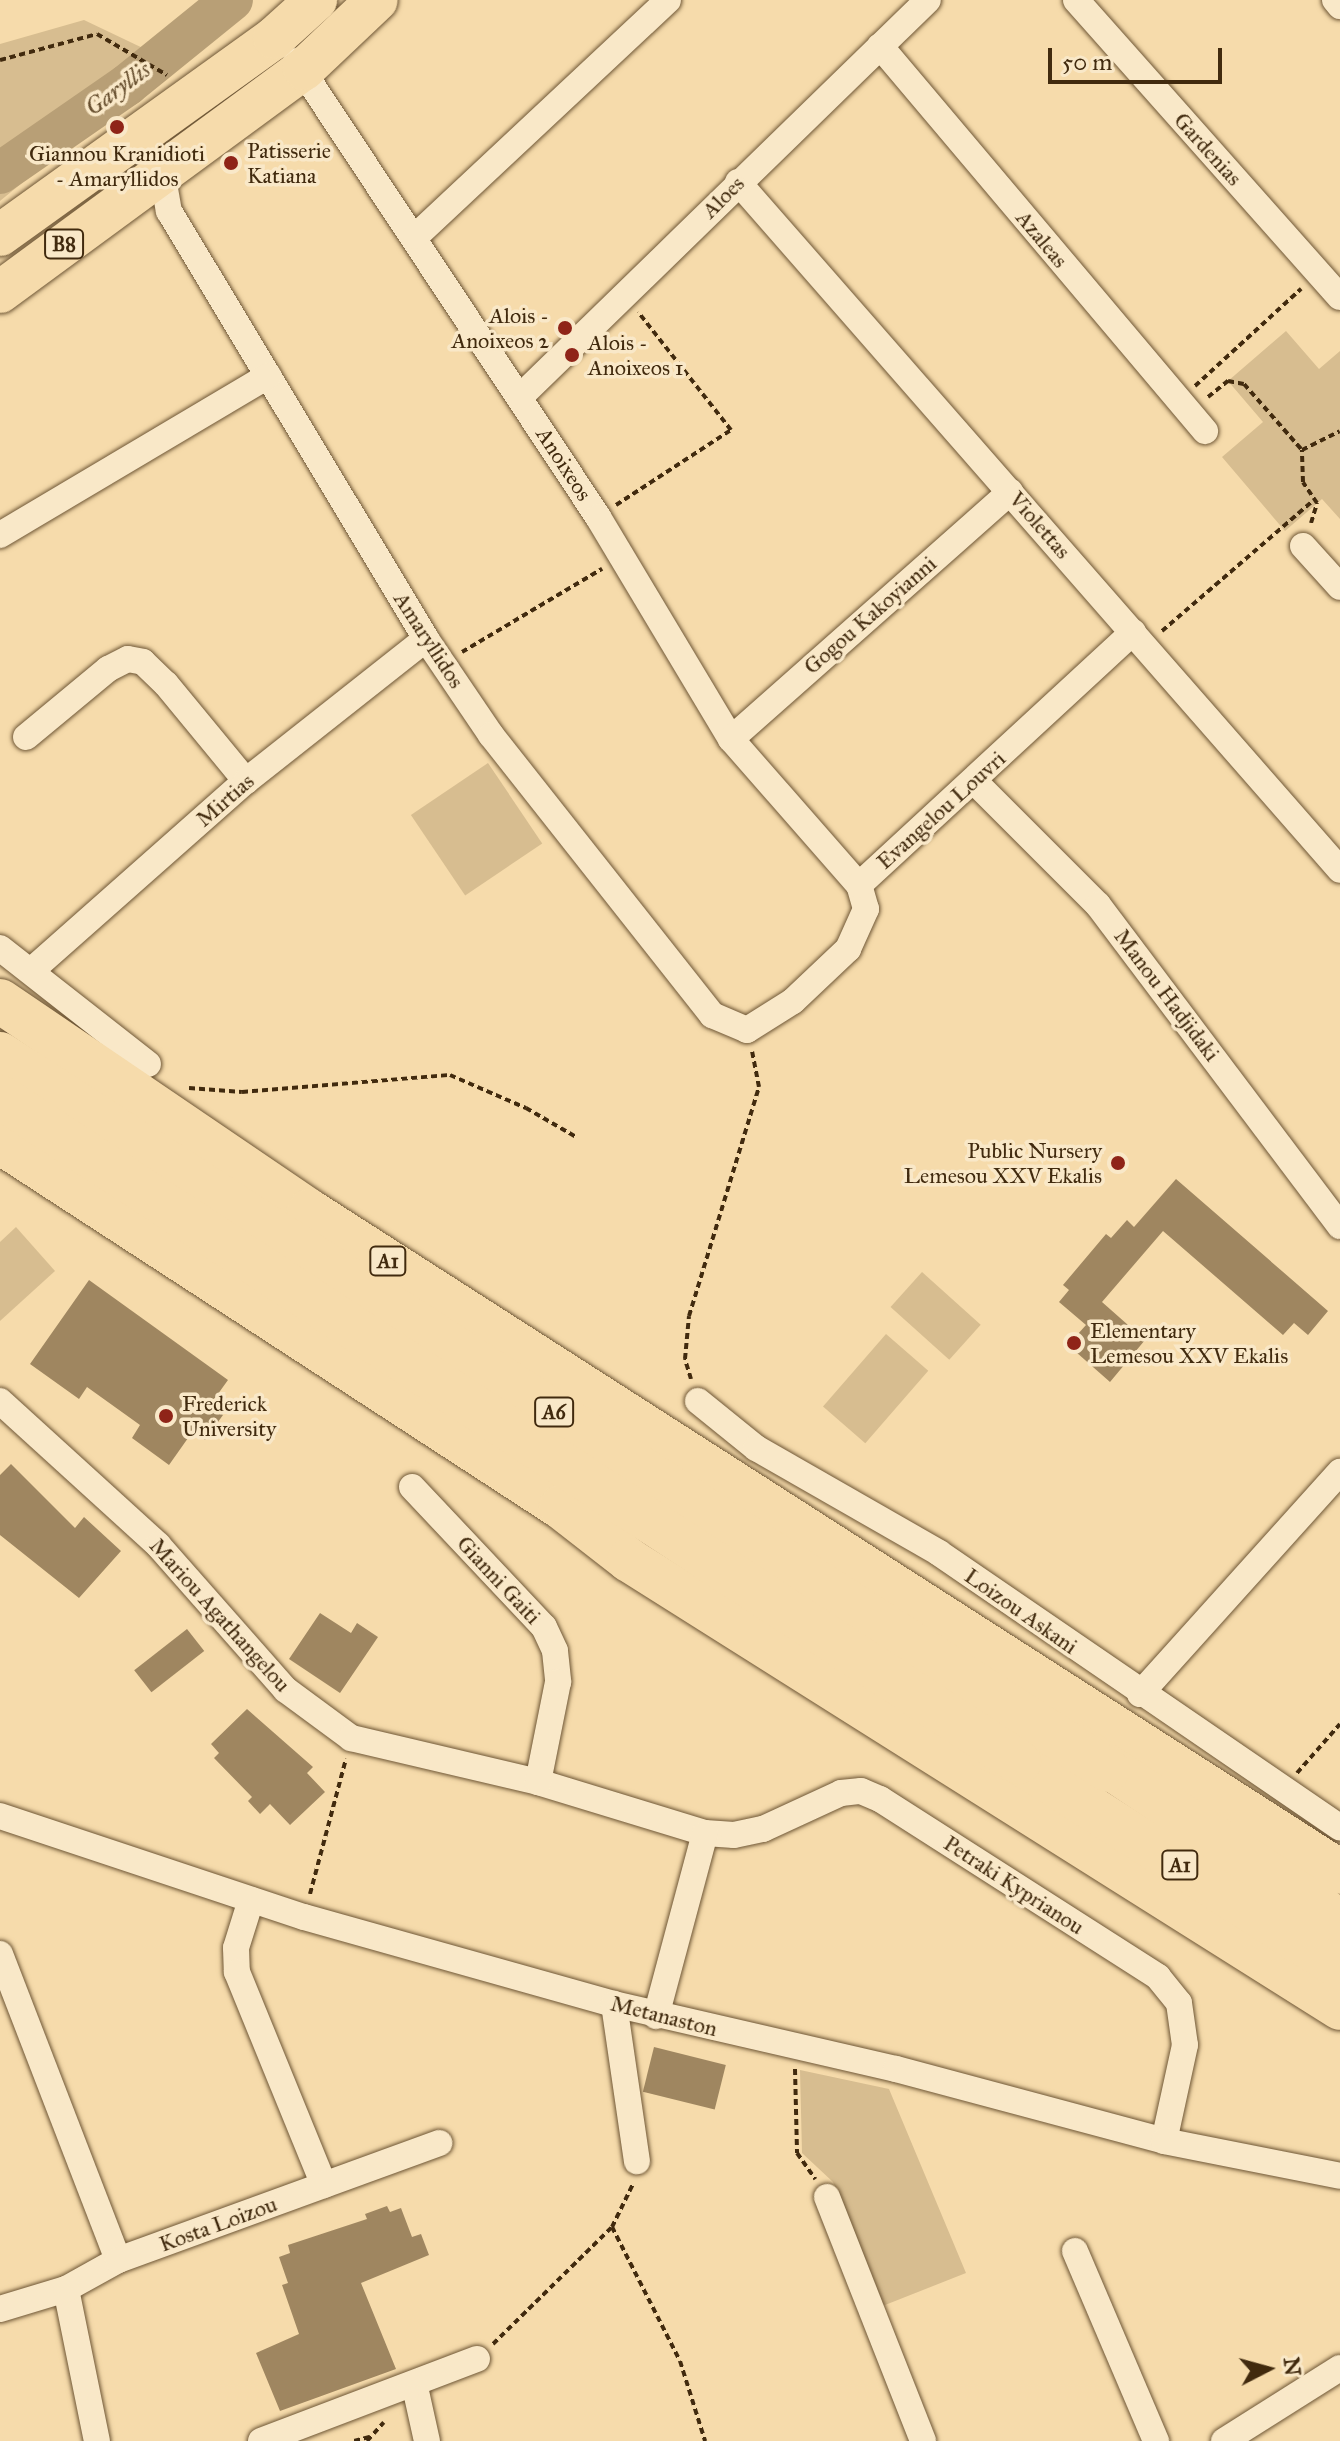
<!DOCTYPE html>
<style>
body{margin:0}
#map{position:relative;width:1340px;height:2441px;overflow:hidden;background:#f6dbab;font-family:"IM FELL Great Primer",serif}
div>[style]{position:absolute}
.green>*{inset:0;background:#d7bd90;transform-origin:0 0}
.river>*{height:42px;margin:-21px;padding:0 21px;transform-origin:21px;border-radius:21px;background:#b89f76}
.building>*{inset:0;background:#9f8660;transform-origin:0 0}
.path>*{height:4px;margin-top:-2px;transform-origin:0;background:repeating-linear-gradient(90deg,#412a0e 0 6px,transparent 0 10px)}
.roads{filter:drop-shadow(0 0 2px #6e5635) drop-shadow(0 0 2px #6e5635)}
.minor>*{height:26px;margin:-13px;padding:0 13px;transform-origin:13px;border-radius:13px;background:#f9e8c8}
.primary>*{height:42px;margin:-21px;padding:0 21px;transform-origin:21px;border-radius:21px;background:#f6dbab}
.trunk>*{height:44px;margin:-22px;padding:0 22px;transform-origin:22px;border-radius:22px;background:#f6dbab}
.motorway>*{height:44px;margin:-22px;padding:0 22px;transform-origin:22px;border-radius:22px;background:#f6dbab}
.dots>*{width:22px;height:22px;translate:-50% -50%;box-sizing:border-box;border:4px solid #f9e8c8;border-radius:50%}
span{translate:-50% -50%;white-space:nowrap;text-align:center;line-height:1.15;-webkit-text-stroke:7px #f9e8c8;paint-order:stroke}
.shield-label span{padding:2px 6px;background:#f9e8c8;border:2px solid;border-radius:6px;-webkit-text-stroke-width:0}
.shield-label{font-size:20px;color:#412a0e;font-weight:700}
.street-label{font-size:22px;color:#412a0e}
.poi-label{font-size:22px;color:#412a0e}
.left{translate:0 -50%;text-align:left}
.right{translate:-100% -50%;text-align:right}
.water-label{font-size:24px;color:#654d2d;font-style:italic}
.north{position:absolute;left:1228px;top:2329px;width:80px;height:80px;-webkit-text-stroke:6px #f9e8c8;paint-order:stroke;rotate:84deg;font-size:22px;font-weight:700;line-height:32px;text-align:center;color:#412a0e}
.north::after{content:'';display:block;margin:auto;width:28px;height:36px;background:#412a0e;clip-path:polygon(50% 0,100% 100%,50% 72%,0 100%)}
.scale{position:absolute;left:1048px;top:48px;width:174px;height:36px;box-sizing:border-box;border:4px solid #412a0e;border-top:0;padding-left:10px;font-size:24px;line-height:28px;white-space:nowrap;color:#412a0e;-webkit-text-stroke:6px #f9e8c8;paint-order:stroke}
</style>
<div id="map">
<div class="green">
<i style="clip-path:polygon(84px 20px,170px 61px,0 201px,0 44px)"></i>
<i style="clip-path:polygon(1286px 331px,1319px 369px,1340px 351px,1340px 519px,1322px 499px,1285px 531px,1222px 457px,1263px 422px,1228px 381px)"></i>
<i style="left:488px;top:763px;width:97px;height:93px;rotate:56deg"></i>
<i style="clip-path:polygon(16px 1227px,55px 1271px,0 1321px,0 1242px)"></i>
<i style="left:922px;top:1272px;width:79px;height:47px;rotate:42deg"></i>
<i style="left:886px;top:1334px;width:56px;height:96px;rotate:41deg"></i>
<i style="clip-path:polygon(800px 2070px,889px 2089px,966px 2273px,880px 2307px,833px 2182px,802px 2153px)"></i>
</div>
<div class="river">
<i style="left:0;top:173px;width:155px;rotate:-34.7deg"></i>
<i style="left:127px;top:85px;width:135px;rotate:-39deg"></i>
</div>
<div class="building">
<i style="clip-path:polygon(1176px 1179px,1328px 1311px,1308px 1335px,1294px 1323px,1283px 1335px,1163px 1231px,1102px 1302px,1145px 1340px,1110px 1382px,1068px 1345px,1086px 1325px,1059px 1302px,1069px 1290px,1063px 1285px,1106px 1234px,1111px 1238px,1127px 1220px,1134px 1227px)"></i>
<i style="clip-path:polygon(89px 1280px,228px 1380px,210px 1405px,223px 1415px,205px 1440px,193px 1431px,169px 1465px,132px 1438px,140px 1425px,87px 1387px,79px 1399px,30px 1364px)"></i>
<i style="clip-path:polygon(11px 1464px,75px 1528px,84px 1517px,121px 1551px,79px 1598px,0 1535px,0 1475px)"></i>
<i style="clip-path:polygon(320px 1613px,351px 1633px,357px 1623px,378px 1637px,340px 1693px,289px 1659px)"></i>
<i style="left:187px;top:1629px;width:28px;height:67px;rotate:52deg"></i>
<i style="clip-path:polygon(247px 1709px,313px 1767px,307px 1773px,325px 1792px,290px 1825px,270px 1804px,260px 1814px,248px 1801px,252px 1797px,214px 1758px,219px 1753px,211px 1744px)"></i>
<i style="left:654px;top:2047px;width:74px;height:46px;rotate:14deg"></i>
<i style="clip-path:polygon(387px 2206px,390px 2212px,401px 2208px,412px 2237px,421px 2234px,429px 2255px,361px 2283px,396px 2369px,280px 2411px,256px 2353px,299px 2334px,282px 2285px,288px 2283px,279px 2257px,290px 2253px,288px 2245px,367px 2219px,365px 2214px)"></i>
</div>
<div class="path">
<i style="left:0;top:60px;width:100px;rotate:-15deg"></i>
<i style="left:97px;top:34px;width:81px;rotate:30.4deg"></i>
<i style="left:1195px;top:386px;width:144px;rotate:-42.5deg"></i>
<i style="left:1208px;top:397px;width:26px;rotate:-39deg"></i>
<i style="left:1228px;top:381px;width:16px;rotate:11deg"></i>
<i style="left:1244px;top:384px;width:88px;rotate:48.7deg"></i>
<i style="left:616px;top:505px;width:137px;rotate:-33.1deg"></i>
<i style="left:731px;top:430px;width:150px;rotate:-128.2deg"></i>
<i style="left:1311px;top:523px;width:21px;rotate:-73deg"></i>
<i style="left:1317px;top:503px;width:25px;rotate:-124deg"></i>
<i style="left:1303px;top:482px;width:32px;rotate:-92deg"></i>
<i style="left:1302px;top:450px;width:42px;rotate:-26.6deg"></i>
<i style="left:1162px;top:631px;width:201px;rotate:-40.8deg"></i>
<i style="left:462px;top:652px;width:163px;rotate:-30.7deg"></i>
<i style="left:189px;top:1088px;width:53px;rotate:4.3deg"></i>
<i style="left:242px;top:1092px;width:209px;rotate:-4.7deg"></i>
<i style="left:450px;top:1075px;width:83px;rotate:23.5deg"></i>
<i style="left:526px;top:1108px;width:58px;rotate:30.1deg"></i>
<i style="left:691px;top:1379px;width:21px;rotate:-107deg"></i>
<i style="left:685px;top:1359px;width:43px;rotate:-84.7deg"></i>
<i style="left:689px;top:1316px;width:239px;rotate:-73deg"></i>
<i style="left:759px;top:1087px;width:36px;rotate:-101deg"></i>
<i style="left:1297px;top:1773px;width:65px;rotate:-48.7deg"></i>
<i style="left:310px;top:1894px;width:140px;rotate:-75.1deg"></i>
<i style="left:795px;top:2069px;width:84px;rotate:88.6deg"></i>
<i style="left:797px;top:2153px;width:32px;rotate:55deg"></i>
<i style="left:612px;top:2227px;width:150px;rotate:63.1deg"></i>
<i style="left:680px;top:2361px;width:84px;rotate:72.6deg"></i>
<i style="left:493px;top:2344px;width:167px;rotate:-44.5deg"></i>
<i style="left:612px;top:2227px;width:48px;rotate:-64deg"></i>
<i style="left:354px;top:2441px;width:16px;rotate:-15deg"></i>
<i style="left:367px;top:2441px;width:25px;rotate:-48deg"></i>
</div>
<div class="roads">
<div class="minor">
<i style="left:1076px;top:0;width:397px;rotate:48.4deg"></i>
<i style="left:1335px;top:0;width:8px;rotate:50deg"></i>
<i style="left:880px;top:46px;width:504px;rotate:49.83deg"></i>
<i style="left:296px;top:61px;width:547px;rotate:56.48deg"></i>
<i style="left:598px;top:517px;width:259px;rotate:59.1deg"></i>
<i style="left:731px;top:739px;width:194px;rotate:48.8deg"></i>
<i style="left:162px;top:172px;width:40px;rotate:80deg"></i>
<i style="left:169px;top:211px;width:499px;rotate:59deg"></i>
<i style="left:426px;top:639px;width:116px;rotate:55.9deg"></i>
<i style="left:491px;top:735px;width:357px;rotate:51.7deg"></i>
<i style="left:712px;top:1015px;width:38px;rotate:23deg"></i>
<i style="left:747px;top:1030px;width:54px;rotate:-32.2deg"></i>
<i style="left:793px;top:1001px;width:76px;rotate:-43.4deg"></i>
<i style="left:848px;top:949px;width:44px;rotate:-65.8deg"></i>
<i style="left:866px;top:909px;width:25px;rotate:-106deg"></i>
<i style="left:859px;top:885px;width:373px;rotate:-42.7deg"></i>
<i style="left:738px;top:182px;width:914px;rotate:48.81deg"></i>
<i style="left:416px;top:236px;width:345px;rotate:-43.1deg"></i>
<i style="left:520px;top:397px;width:569px;rotate:-44.22deg"></i>
<i style="left:0;top:535px;width:312px;rotate:-30.7deg"></i>
<i style="left:1303px;top:546px;width:55px;rotate:47.9deg"></i>
<i style="left:26px;top:737px;width:107px;rotate:-39.7deg"></i>
<i style="left:108px;top:669px;width:22px;rotate:-27deg"></i>
<i style="left:128px;top:659px;width:15px;rotate:11deg"></i>
<i style="left:143px;top:662px;width:32px;rotate:44deg"></i>
<i style="left:166px;top:684px;width:126px;rotate:50.5deg"></i>
<i style="left:731px;top:739px;width:373px;rotate:-41.5deg"></i>
<i style="left:974px;top:781px;width:175px;rotate:45deg"></i>
<i style="left:1098px;top:905px;width:402px;rotate:53deg"></i>
<i style="left:0;top:948px;width:188px;rotate:38.1deg"></i>
<i style="left:32px;top:970px;width:286px;rotate:-41.5deg"></i>
<i style="left:246px;top:781px;width:229px;rotate:-38.3deg"></i>
<i style="left:0;top:1401px;width:214px;rotate:42.3deg"></i>
<i style="left:158px;top:1545px;width:193px;rotate:48.6deg"></i>
<i style="left:286px;top:1690px;width:81px;rotate:36.4deg"></i>
<i style="left:351px;top:1738px;width:192px;rotate:13.2deg"></i>
<i style="left:538px;top:1782px;width:175px;rotate:17deg"></i>
<i style="left:705px;top:1833px;width:29px;rotate:4deg"></i>
<i style="left:734px;top:1835px;width:30px;rotate:-12deg"></i>
<i style="left:763px;top:1829px;width:86px;rotate:-24.8deg"></i>
<i style="left:841px;top:1793px;width:20px;rotate:-6deg"></i>
<i style="left:861px;top:1791px;width:21px;rotate:23deg"></i>
<i style="left:880px;top:1799px;width:330px;rotate:32.6deg"></i>
<i style="left:1158px;top:1977px;width:33px;rotate:51deg"></i>
<i style="left:1179px;top:2003px;width:42px;rotate:81.9deg"></i>
<i style="left:1185px;top:2045px;width:98px;rotate:102.3deg"></i>
<i style="left:698px;top:1401px;width:75px;rotate:39deg"></i>
<i style="left:756px;top:1448px;width:211px;rotate:29.8deg"></i>
<i style="left:939px;top:1553px;width:486px;rotate:34.4deg"></i>
<i style="left:412px;top:1487px;width:192px;rotate:46.7deg"></i>
<i style="left:544px;top:1627px;width:26px;rotate:65deg"></i>
<i style="left:555px;top:1651px;width:31px;rotate:84deg"></i>
<i style="left:558px;top:1682px;width:102px;rotate:101.3deg"></i>
<i style="left:1140px;top:1694px;width:299px;rotate:-48deg"></i>
<i style="left:0;top:1816px;width:320px;rotate:18.4deg"></i>
<i style="left:304px;top:1917px;width:322px;rotate:15.7deg"></i>
<i style="left:614px;top:2004px;width:289px;rotate:13deg"></i>
<i style="left:896px;top:2069px;width:278px;rotate:15deg"></i>
<i style="left:1164px;top:2141px;width:179px;rotate:11.2deg"></i>
<i style="left:251px;top:1900px;width:50px;rotate:107.4deg"></i>
<i style="left:236px;top:1948px;width:24px;rotate:88deg"></i>
<i style="left:237px;top:1972px;width:230px;rotate:67.8deg"></i>
<i style="left:0;top:1954px;width:328px;rotate:68.9deg"></i>
<i style="left:614px;top:2004px;width:159px;rotate:81.7deg"></i>
<i style="left:656px;top:2016px;width:189px;rotate:-75deg"></i>
<i style="left:827px;top:2197px;width:262px;rotate:68.5deg"></i>
<i style="left:1075px;top:2251px;width:207px;rotate:66.9deg"></i>
<i style="left:66px;top:2289px;width:155px;rotate:78.5deg"></i>
<i style="left:0;top:2309px;width:69px;rotate:-16.9deg"></i>
<i style="left:66px;top:2289px;width:60px;rotate:-29.1deg"></i>
<i style="left:118px;top:2260px;width:342px;rotate:-20deg"></i>
<i style="left:415px;top:2387px;width:55px;rotate:77.5deg"></i>
<i style="left:261px;top:2441px;width:231px;rotate:-20.8deg"></i>
<i style="left:1224px;top:2441px;width:137px;rotate:-32.2deg"></i>
</div>
<div class="primary">
<i style="left:0;top:235px;width:337px;rotate:-35.7deg"></i>
<i style="left:274px;top:38px;width:57px;rotate:-42.1deg"></i>
<i style="left:0;top:292px;width:377px;rotate:-36.3deg"></i>
<i style="left:304px;top:69px;width:100px;rotate:-43.4deg"></i>
</div>
<div class="trunk">
<i style="left:0;top:1001px;width:374px;rotate:34.2deg"></i>
<i style="left:309px;top:1211px;width:1225px;rotate:32.66deg"></i>
<i style="left:0;top:1142px;width:669px;rotate:33.05deg"></i>
<i style="left:561px;top:1507px;width:86px;rotate:37.9deg"></i>
<i style="left:629px;top:1560px;width:840px;rotate:32.21deg"></i>
<i style="left:985px;top:1747px;width:37px;rotate:24deg"></i>
<i style="left:1019px;top:1762px;width:381px;rotate:32.6deg"></i>
<i style="left:1079px;top:1747px;width:314px;rotate:33.7deg"></i>
</div>
<div class="motorway">
<i style="left:0;top:1054px;width:1319px;rotate:32.87deg"></i>
<i style="left:0;top:1097px;width:1217px;rotate:33.13deg"></i>
</div>
</div>
<div class="dots">
<i style="left:117px;top:127px;background:#8f2418"></i>
<i style="left:231px;top:163px;background:#8f2418"></i>
<i style="left:565px;top:328px;background:#8f2418"></i>
<i style="left:572px;top:355px;background:#8f2418"></i>
<i style="left:1118px;top:1163px;background:#8f2418"></i>
<i style="left:1074px;top:1343px;background:#8f2418"></i>
<i style="left:166px;top:1416px;background:#8f2418"></i>
</div>
<div class="shield-label">
<span style="left:64px;top:244px">B8</span>
<span style="left:388px;top:1261px">A1</span>
<span style="left:554px;top:1412px">A6</span>
<span style="left:1180px;top:1865px">A1</span>
</div>
<div class="street-label">
<span style="left:1208px;top:149px;rotate:48deg">Gardenias</span>
<span style="left:723px;top:197px;rotate:-45deg">Aloes</span>
<span style="left:1042px;top:239px;rotate:50deg">Azaleas</span>
<span style="left:564px;top:464px;rotate:57deg">Anoixeos</span>
<span style="left:1040px;top:525px;rotate:49deg">Violettas</span>
<span style="left:870px;top:615px;rotate:-41deg">Gogou Kakoyianni</span>
<span style="left:429px;top:640px;rotate:57deg">Amaryllidos</span>
<span style="left:225px;top:800px;rotate:-41deg">Mirtias</span>
<span style="left:941px;top:810px;rotate:-42deg">Evangelou Louvri</span>
<span style="left:1167px;top:995px;rotate:53deg">Manou Hadjidaki</span>
<span style="left:499px;top:1580px;rotate:47deg">Gianni Gaiti</span>
<span style="left:1021px;top:1611px;rotate:35deg">Loizou Askani</span>
<span style="left:220px;top:1615px;rotate:48deg">Mariou Agathangelou</span>
<span style="left:1014px;top:1885px;rotate:33deg">Petraki Kyprianou</span>
<span style="left:664px;top:2016px;rotate:14deg">Metanaston</span>
<span style="left:218px;top:2224px;rotate:-20deg">Kosta Loizou</span>
</div>
<div class="poi-label">
<span class="left" style="left:247px;top:163px">Patisserie<br>Katiana</span>
<span style="left:117px;top:166px">Giannou Kranidioti<br>- Amaryllidos</span>
<span class="right" style="left:549px;top:328px">Alois -<br>Anoixeos 2</span>
<span class="left" style="left:588px;top:355px">Alois -<br>Anoixeos 1</span>
<span class="right" style="left:1102px;top:1163px">Public Nursery<br>Lemesou XXV Ekalis</span>
<span class="left" style="left:1090px;top:1343px">Elementary<br>Lemesou XXV Ekalis</span>
<span class="left" style="left:182px;top:1416px">Frederick<br>University</span>
</div>
<div class="water-label">
<span style="left:118px;top:89px;rotate:-36deg">Garyllis</span>
</div>
<div class="north">N</div>
<div class="scale">50 m</div>
</div>
